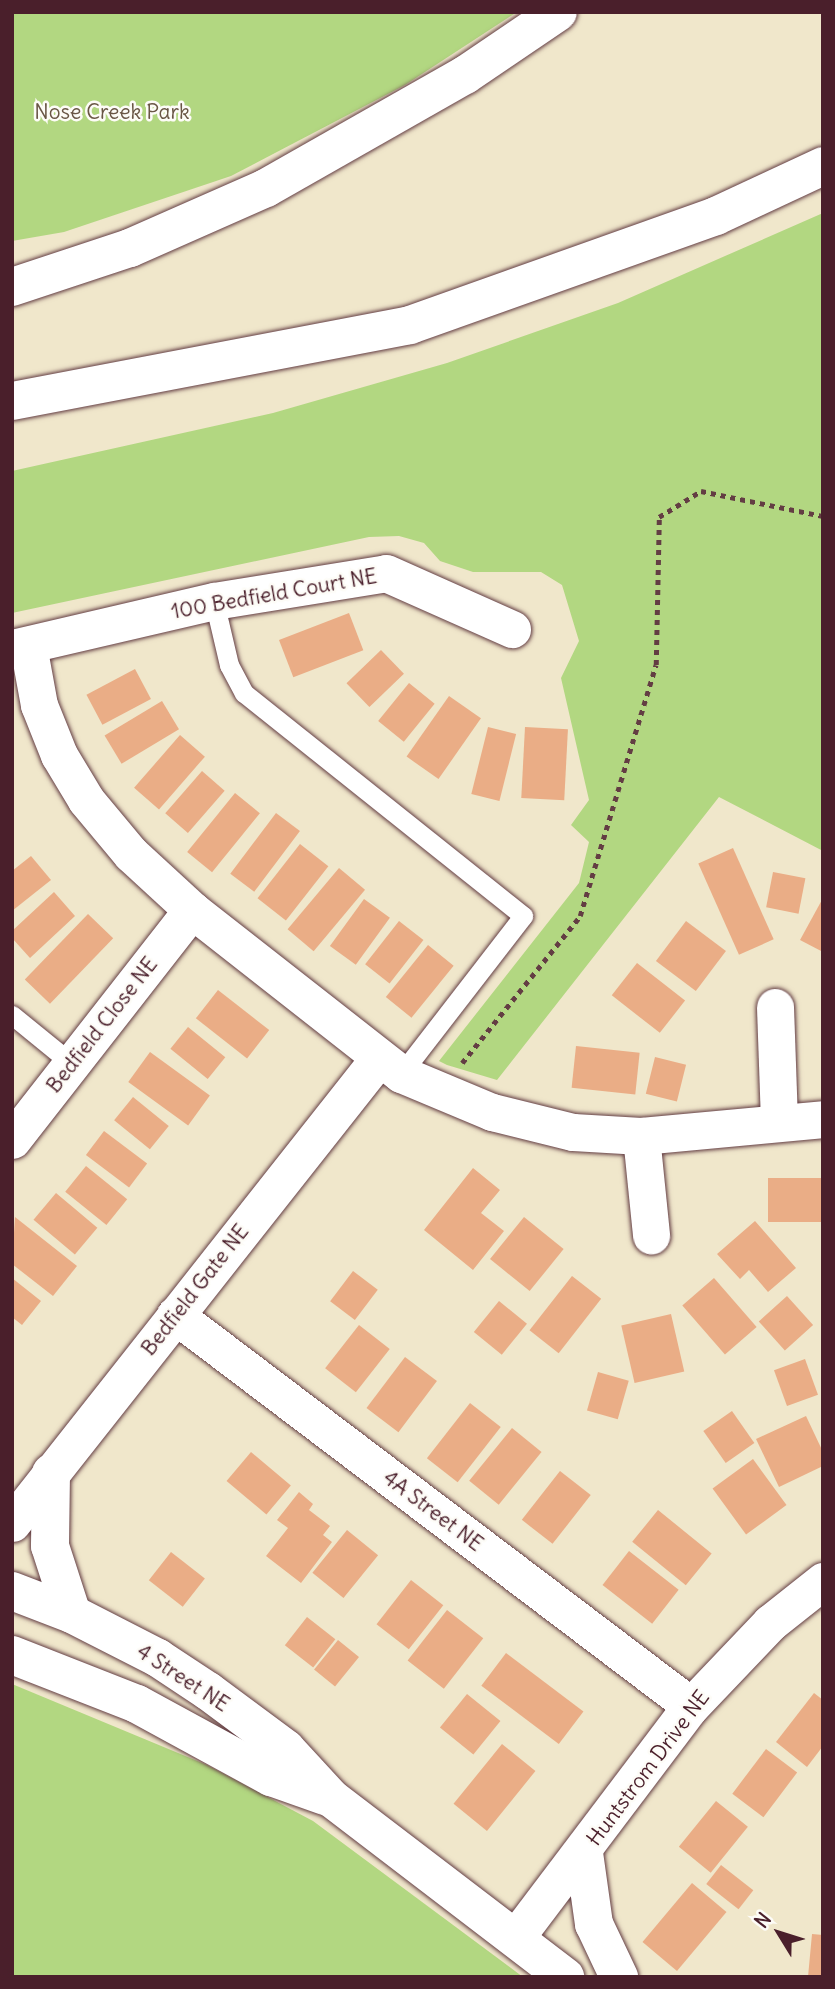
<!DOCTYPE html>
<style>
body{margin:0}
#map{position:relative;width:835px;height:1989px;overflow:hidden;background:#f0e7cb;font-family:Delius,sans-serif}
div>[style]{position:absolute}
.green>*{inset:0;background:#b2d781}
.building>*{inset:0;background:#eaad86;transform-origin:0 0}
.path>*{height:4.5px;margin-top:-2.25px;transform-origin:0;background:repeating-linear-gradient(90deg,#633d43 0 5px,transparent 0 10px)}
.roads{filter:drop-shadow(0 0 2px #633d43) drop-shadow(0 0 2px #633d43)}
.service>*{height:19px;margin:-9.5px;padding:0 9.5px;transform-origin:9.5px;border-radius:9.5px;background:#fff}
.minor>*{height:37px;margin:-18.5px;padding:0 18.5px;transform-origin:18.5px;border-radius:18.5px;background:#fff}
.secondary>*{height:38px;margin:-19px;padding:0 19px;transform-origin:19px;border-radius:19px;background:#fff}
.motorway>*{height:38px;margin:-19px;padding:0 19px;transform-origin:19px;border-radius:19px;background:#fff}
span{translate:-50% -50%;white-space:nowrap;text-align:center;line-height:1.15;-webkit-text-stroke:5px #fdfcf7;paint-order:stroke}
.park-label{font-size:21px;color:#695645}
.street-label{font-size:21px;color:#4a1f2b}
.frame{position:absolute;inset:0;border:14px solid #4a1f2b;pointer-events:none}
.north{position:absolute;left:744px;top:1898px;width:70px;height:70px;-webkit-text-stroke:5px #fdfcf7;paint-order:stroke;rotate:308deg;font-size:19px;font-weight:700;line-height:28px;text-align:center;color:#4a1f2b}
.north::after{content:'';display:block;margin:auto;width:24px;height:32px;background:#4a1f2b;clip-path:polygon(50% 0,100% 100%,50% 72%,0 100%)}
</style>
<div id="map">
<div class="green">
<i style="clip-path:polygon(12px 12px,517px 12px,405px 85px,231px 176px,64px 232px,12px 241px)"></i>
<i style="clip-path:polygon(823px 213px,823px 851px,719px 797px,497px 1080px,447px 1065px,439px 1061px,579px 883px,589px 842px,571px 825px,589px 800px,561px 678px,579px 641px,562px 585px,541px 572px,473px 572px,440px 561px,424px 543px,399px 536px,369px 537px,12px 613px,12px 471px,273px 413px,447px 363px,618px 303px)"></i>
<i style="clip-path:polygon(12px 1684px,207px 1765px,313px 1821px,523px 1977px,12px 1977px)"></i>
</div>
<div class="building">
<i style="left:349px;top:613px;width:40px;height:75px;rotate:69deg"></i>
<i style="left:381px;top:650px;width:33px;height:48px;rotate:46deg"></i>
<i style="left:135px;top:669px;width:34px;height:55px;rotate:62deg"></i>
<i style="left:409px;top:683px;width:33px;height:49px;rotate:39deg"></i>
<i style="left:449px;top:696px;width:39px;height:74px;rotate:35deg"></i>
<i style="left:162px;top:701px;width:33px;height:67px;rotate:59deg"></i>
<i style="left:488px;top:727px;width:29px;height:69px;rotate:14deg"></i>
<i style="left:525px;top:727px;width:43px;height:71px;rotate:3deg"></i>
<i style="left:180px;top:735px;width:33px;height:70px;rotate:41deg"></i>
<i style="left:202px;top:771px;width:30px;height:56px;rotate:41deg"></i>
<i style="left:235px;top:793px;width:32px;height:76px;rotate:39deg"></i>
<i style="left:276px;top:813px;width:30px;height:76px;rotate:37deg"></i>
<i style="left:300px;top:844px;width:36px;height:69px;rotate:38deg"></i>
<i style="left:733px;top:848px;width:100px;height:38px;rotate:66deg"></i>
<i style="clip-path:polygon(31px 856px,51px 880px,12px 911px,12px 871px)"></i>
<i style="left:339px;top:868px;width:34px;height:80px;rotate:40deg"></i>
<i style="left:773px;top:872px;width:33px;height:36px;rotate:11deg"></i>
<i style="clip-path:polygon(54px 892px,75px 916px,30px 958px,12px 938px,12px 931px)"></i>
<i style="clip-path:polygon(823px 898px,823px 952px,800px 940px)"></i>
<i style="left:364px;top:899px;width:32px;height:58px;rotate:36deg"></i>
<i style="left:88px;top:914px;width:35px;height:91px;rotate:44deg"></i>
<i style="left:399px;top:921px;width:31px;height:55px;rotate:38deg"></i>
<i style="left:686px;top:921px;width:50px;height:50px;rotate:37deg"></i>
<i style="left:428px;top:945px;width:33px;height:67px;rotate:39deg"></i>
<i style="left:637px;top:963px;width:61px;height:41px;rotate:38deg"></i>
<i style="left:218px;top:990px;width:65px;height:36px;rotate:38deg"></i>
<i style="left:188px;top:1027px;width:48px;height:28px;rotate:39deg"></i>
<i style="left:576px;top:1046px;width:64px;height:42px;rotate:6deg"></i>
<i style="left:150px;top:1052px;width:74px;height:37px;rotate:36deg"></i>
<i style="left:655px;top:1057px;width:32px;height:38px;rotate:14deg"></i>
<i style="left:133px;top:1097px;width:46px;height:30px;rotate:39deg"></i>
<i style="left:104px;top:1131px;width:54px;height:30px;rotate:37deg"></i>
<i style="left:86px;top:1166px;width:53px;height:33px;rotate:39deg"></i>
<i style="clip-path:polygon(473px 1168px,500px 1190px,481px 1213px,504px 1231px,473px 1270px,424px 1230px)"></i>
<i style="left:823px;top:1178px;width:44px;height:55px;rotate:90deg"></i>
<i style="left:56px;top:1193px;width:54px;height:35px;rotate:40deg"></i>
<i style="clip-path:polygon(15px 1217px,77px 1266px,53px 1296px,12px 1264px)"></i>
<i style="left:524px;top:1217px;width:51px;height:54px;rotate:39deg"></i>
<i style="clip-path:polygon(755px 1221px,796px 1268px,768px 1292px,749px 1270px,740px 1279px,717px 1254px)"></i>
<i style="left:353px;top:1271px;width:31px;height:38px;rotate:37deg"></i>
<i style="left:572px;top:1276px;width:37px;height:69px;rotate:38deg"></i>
<i style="clip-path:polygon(12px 1278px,41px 1301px,22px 1325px,12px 1317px)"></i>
<i style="left:714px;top:1278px;width:65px;height:42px;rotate:49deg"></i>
<i style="left:787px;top:1296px;width:39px;height:38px;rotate:48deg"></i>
<i style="left:499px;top:1301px;width:36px;height:40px;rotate:39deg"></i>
<i style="left:671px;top:1314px;width:59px;height:51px;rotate:77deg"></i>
<i style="left:359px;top:1325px;width:39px;height:55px;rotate:38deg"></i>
<i style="left:405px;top:1357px;width:40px;height:64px;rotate:37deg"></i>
<i style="left:805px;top:1359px;width:38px;height:33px;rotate:70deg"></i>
<i style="left:598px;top:1372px;width:32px;height:40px;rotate:16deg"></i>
<i style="left:470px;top:1403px;width:39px;height:70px;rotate:38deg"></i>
<i style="left:732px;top:1411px;width:39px;height:35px;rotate:55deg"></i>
<i style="clip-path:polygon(806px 1416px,823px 1452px,823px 1466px,779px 1487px,756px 1439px)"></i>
<i style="left:512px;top:1428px;width:38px;height:68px;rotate:39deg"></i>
<i style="left:251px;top:1452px;width:52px;height:38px;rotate:40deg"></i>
<i style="left:753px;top:1459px;width:57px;height:50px;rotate:54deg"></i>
<i style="left:560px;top:1471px;width:39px;height:62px;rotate:38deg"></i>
<i style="clip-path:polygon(299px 1492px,313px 1504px,309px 1510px,330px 1526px,323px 1535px,332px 1542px,301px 1583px,266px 1556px,288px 1528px,277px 1520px)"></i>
<i style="left:658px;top:1510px;width:69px;height:41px;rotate:39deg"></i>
<i style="left:347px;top:1530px;width:40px;height:55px;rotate:39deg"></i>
<i style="left:629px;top:1551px;width:63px;height:43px;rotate:38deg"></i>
<i style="left:171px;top:1552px;width:43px;height:36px;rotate:38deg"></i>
<i style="left:411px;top:1580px;width:41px;height:56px;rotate:38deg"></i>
<i style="left:447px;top:1610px;width:46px;height:64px;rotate:38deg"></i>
<i style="left:307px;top:1617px;width:36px;height:36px;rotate:38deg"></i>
<i style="left:338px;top:1640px;width:27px;height:38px;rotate:39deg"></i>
<i style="left:506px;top:1653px;width:97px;height:41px;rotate:37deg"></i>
<i style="clip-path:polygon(814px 1693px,823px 1700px,823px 1746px,807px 1767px,776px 1742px)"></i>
<i style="left:467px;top:1694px;width:43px;height:43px;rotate:39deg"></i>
<i style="left:502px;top:1744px;width:43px;height:77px;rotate:39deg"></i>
<i style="left:766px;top:1749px;width:39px;height:56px;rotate:37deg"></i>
<i style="left:716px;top:1801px;width:41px;height:59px;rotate:39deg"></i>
<i style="left:721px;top:1865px;width:41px;height:24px;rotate:38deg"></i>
<i style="left:692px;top:1883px;width:45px;height:77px;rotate:40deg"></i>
<i style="clip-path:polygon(812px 1934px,823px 1935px,823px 1977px,808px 1977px)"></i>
</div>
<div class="path">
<i style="left:462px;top:1063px;width:189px;rotate:-51.2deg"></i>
<i style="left:580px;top:916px;width:262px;rotate:-73.2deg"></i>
<i style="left:656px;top:665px;width:148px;rotate:-88.8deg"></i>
<i style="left:659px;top:517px;width:49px;rotate:-31.8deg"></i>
<i style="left:701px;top:491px;width:125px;rotate:11.6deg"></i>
</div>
<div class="roads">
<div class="service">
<i style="left:214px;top:601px;width:66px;rotate:76.8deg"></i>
<i style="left:229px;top:665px;width:32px;rotate:62deg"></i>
<i style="left:244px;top:693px;width:357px;rotate:38.6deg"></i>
<i style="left:523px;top:916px;width:200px;rotate:127.7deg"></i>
<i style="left:12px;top:1015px;width:77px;rotate:39.2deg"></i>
</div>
<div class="minor">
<i style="left:28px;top:645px;width:61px;rotate:79.6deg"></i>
<i style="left:39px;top:705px;width:54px;rotate:68.2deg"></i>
<i style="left:59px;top:755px;width:52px;rotate:59deg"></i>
<i style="left:86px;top:800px;width:70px;rotate:50.2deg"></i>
<i style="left:131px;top:854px;width:83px;rotate:42.6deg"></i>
<i style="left:192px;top:910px;width:266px;rotate:38.1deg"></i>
<i style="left:401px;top:1074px;width:99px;rotate:22.7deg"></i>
<i style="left:492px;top:1112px;width:83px;rotate:13.9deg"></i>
<i style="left:573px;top:1132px;width:68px;rotate:3.4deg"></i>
<i style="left:641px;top:1136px;width:183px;rotate:-5.3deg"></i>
<i style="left:12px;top:648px;width:207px;rotate:-13.1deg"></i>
<i style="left:214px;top:601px;width:174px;rotate:-9.2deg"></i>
<i style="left:386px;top:573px;width:138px;rotate:24deg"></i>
<i style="left:775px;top:1007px;width:113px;rotate:88deg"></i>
<i style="left:641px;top:1136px;width:100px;rotate:84.2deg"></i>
<i style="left:12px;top:1140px;width:292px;rotate:-52deg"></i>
<i style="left:175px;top:1315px;width:647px;rotate:37.15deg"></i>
<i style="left:12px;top:1523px;width:592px;rotate:-51.72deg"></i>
<i style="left:516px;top:1937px;width:290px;rotate:-52.9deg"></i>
<i style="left:691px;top:1706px;width:115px;rotate:-46.4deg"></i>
<i style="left:770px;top:1623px;width:68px;rotate:-38.4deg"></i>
</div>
<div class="secondary">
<i style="left:51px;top:1473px;width:73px;rotate:90.8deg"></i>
<i style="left:50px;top:1546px;width:71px;rotate:72.1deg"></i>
<i style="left:12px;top:1591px;width:64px;rotate:21deg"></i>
<i style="left:72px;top:1614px;width:97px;rotate:27.1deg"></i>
<i style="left:158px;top:1658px;width:60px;rotate:33.4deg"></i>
<i style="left:208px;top:1691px;width:97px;rotate:36.6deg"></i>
<i style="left:286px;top:1749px;width:67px;rotate:47.4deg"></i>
<i style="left:331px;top:1798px;width:295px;rotate:37.4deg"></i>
<i style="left:12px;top:1655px;width:134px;rotate:21.4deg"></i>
<i style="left:137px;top:1704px;width:153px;rotate:28.6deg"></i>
<i style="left:271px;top:1777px;width:57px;rotate:19.4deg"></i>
<i style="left:584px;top:1853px;width:72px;rotate:82deg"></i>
<i style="left:594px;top:1924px;width:59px;rotate:64.7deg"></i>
</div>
<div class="motorway">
<i style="left:12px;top:287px;width:124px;rotate:-18.3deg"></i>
<i style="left:130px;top:248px;width:149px;rotate:-23.8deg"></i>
<i style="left:266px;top:188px;width:229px;rotate:-29.6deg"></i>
<i style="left:465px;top:75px;width:112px;rotate:-34.1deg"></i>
<i style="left:12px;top:401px;width:405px;rotate:-10.8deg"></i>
<i style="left:410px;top:325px;width:325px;rotate:-19.6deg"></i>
<i style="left:716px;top:216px;width:118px;rotate:-25deg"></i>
</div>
</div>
<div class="park-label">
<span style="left:112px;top:112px">Nose Creek Park</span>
</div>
<div class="street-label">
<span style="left:274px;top:594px;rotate:-10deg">100 Bedfield Court NE</span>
<span style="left:102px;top:1025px;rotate:-52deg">Bedfield Close NE</span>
<span style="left:195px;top:1290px;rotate:-52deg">Bedfield Gate NE</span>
<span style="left:433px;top:1511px;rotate:37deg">4A Street NE</span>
<span style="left:183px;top:1678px;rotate:33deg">4 Street NE</span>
<span style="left:648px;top:1768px;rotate:-53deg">Huntstrom Drive NE</span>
</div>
<div class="frame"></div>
<div class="north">N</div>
</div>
